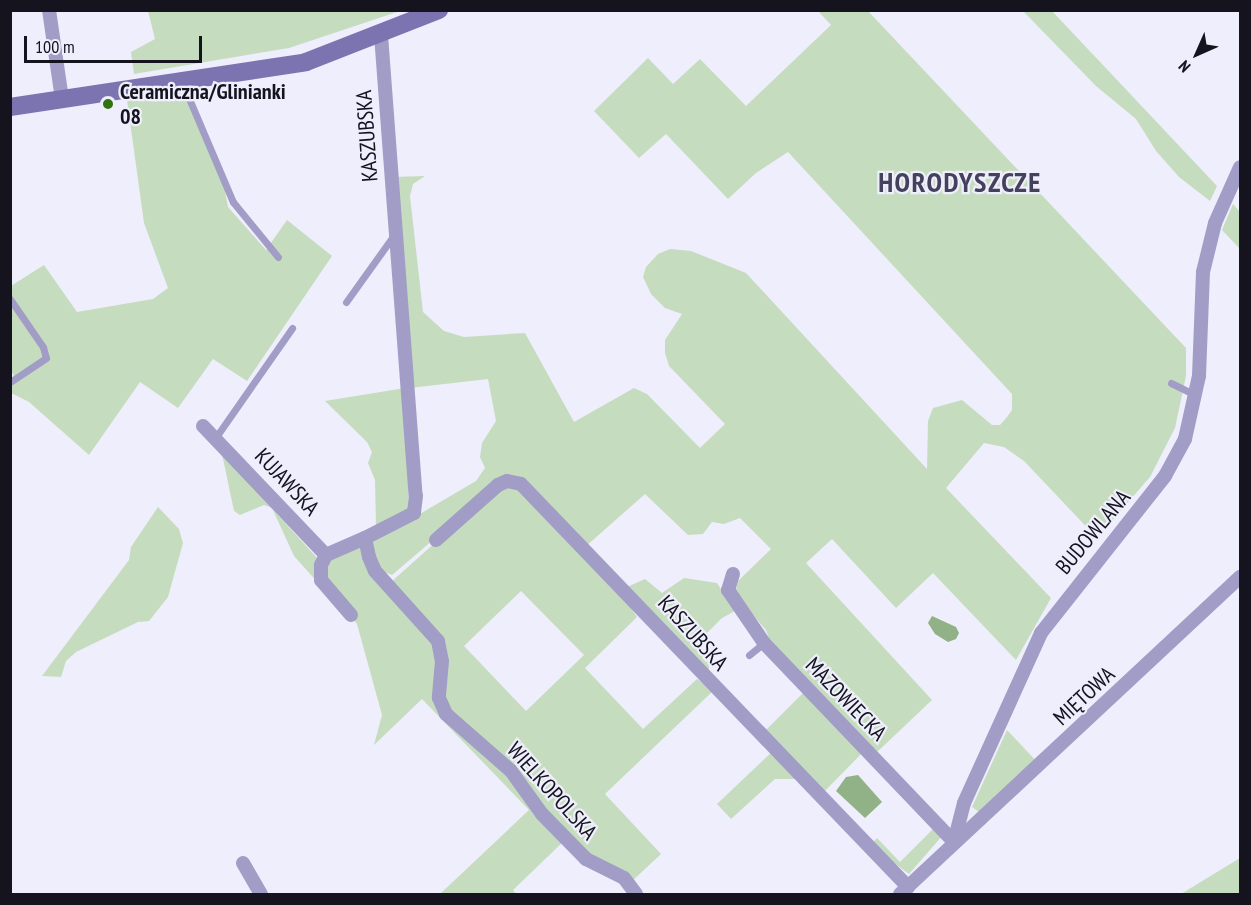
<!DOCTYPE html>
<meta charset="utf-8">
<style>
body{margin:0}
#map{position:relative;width:1251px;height:905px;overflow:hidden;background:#efeefc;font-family:"PT Sans Narrow",sans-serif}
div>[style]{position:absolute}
.green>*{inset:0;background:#c5ddbe}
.water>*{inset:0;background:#90b286}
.lane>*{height:7px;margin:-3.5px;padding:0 3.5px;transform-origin:3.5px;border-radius:3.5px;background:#a19dc6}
.street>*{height:14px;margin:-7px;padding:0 7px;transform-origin:7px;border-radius:7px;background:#a19dc6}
.secondary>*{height:18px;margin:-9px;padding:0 9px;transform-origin:9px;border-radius:9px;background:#7c74b0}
.dots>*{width:16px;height:16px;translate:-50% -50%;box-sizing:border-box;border:3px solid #efeefc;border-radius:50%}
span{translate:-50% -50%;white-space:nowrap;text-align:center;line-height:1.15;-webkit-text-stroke:4.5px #efeefc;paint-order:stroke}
.poi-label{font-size:22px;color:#14131e;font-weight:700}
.left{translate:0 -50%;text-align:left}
.street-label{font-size:22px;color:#14131e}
.district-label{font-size:28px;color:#44415d;font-weight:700;letter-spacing:1.5px}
.frame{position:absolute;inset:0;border:12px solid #14131e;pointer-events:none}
.north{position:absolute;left:1167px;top:24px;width:60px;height:60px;-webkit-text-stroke:4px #efeefc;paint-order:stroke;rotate:225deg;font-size:16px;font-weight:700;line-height:24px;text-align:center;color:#14131e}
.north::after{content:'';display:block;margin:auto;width:21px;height:27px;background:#14131e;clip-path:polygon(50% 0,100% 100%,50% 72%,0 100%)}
.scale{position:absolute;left:24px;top:36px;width:178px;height:27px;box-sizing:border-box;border:3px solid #14131e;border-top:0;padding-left:8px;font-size:18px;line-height:21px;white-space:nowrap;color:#14131e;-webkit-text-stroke:4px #efeefc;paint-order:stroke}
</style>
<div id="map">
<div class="green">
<i style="clip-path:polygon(148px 11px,148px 10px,400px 11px,289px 48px,134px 74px,131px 52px,155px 39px)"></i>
<i style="clip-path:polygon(818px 11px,868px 11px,1186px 348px,1186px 376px,1175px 428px,1150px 477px,1097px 538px,1024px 461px,1004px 447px,984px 443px,946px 488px,1051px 598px,1016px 660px,933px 573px,896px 608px,832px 539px,806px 563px,932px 700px,876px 753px,771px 643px,766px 630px,735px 594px,738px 581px,771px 549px,740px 518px,724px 524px,712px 522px,703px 534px,688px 535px,645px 494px,585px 547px,507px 477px,392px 575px,379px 570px,372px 542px,476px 481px,485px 468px,480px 457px,482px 443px,496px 421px,488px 379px,410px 388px,392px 177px,425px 176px,413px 184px,410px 196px,423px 312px,444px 331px,464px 337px,525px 333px,574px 422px,634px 388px,647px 394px,700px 448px,725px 424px,669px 366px,665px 353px,665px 340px,682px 314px,665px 308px,651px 294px,643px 277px,646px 267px,658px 254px,670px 249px,691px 251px,746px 273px,927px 469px,928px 421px,933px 408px,962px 400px,992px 425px,1000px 425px,1007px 417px,1012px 410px,1012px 394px,788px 152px,756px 173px,728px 199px,666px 134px,639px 158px,594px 111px,648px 58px,673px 84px,700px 59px,746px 106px,831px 25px)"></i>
<i style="clip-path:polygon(1023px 11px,1052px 11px,1217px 186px,1210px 201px,1179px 177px,1156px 151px,1136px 119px,1096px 86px)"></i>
<i style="clip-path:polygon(187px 91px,223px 180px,228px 207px,266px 250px,287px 220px,332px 256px,247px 381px,213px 359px,178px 408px,140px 382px,89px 455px,29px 402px,11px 393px,11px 382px,15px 379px,11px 370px,11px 286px,44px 265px,77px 312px,153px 299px,168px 288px,144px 223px,127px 100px)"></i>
<i style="clip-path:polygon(1233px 204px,1240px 212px,1240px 249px,1222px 230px)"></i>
<i style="clip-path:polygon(405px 388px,409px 508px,406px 513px,376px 527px,375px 480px,368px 463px,372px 452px,367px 442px,325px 401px)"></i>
<i style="clip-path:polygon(222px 454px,319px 560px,320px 585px,294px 556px,272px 508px,264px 505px,240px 515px,234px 511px)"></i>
<i style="clip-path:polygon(evenodd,516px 485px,622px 595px,637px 617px,585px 668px,643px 729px,697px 679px,714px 690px,605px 794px,661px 854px,631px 882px,597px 864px,446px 710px,440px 636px,390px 583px,493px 491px,516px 485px,521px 591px,584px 655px,526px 711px,464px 646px,521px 591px)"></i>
<i style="clip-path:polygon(158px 507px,179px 529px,183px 543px,168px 597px,149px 621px,138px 622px,76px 652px,66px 661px,61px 677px,42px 676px,129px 560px,131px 547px)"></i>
<i style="clip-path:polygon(361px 542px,429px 632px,437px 653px,437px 701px,565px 840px,513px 890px,516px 894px,440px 894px,529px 810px,422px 699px,374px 745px,382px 715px,357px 624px,326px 582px,325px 563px)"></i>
<i style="clip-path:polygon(684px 578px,717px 583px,735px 611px,722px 618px,698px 642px,699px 653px,709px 663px,709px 676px,627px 587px,645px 579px,662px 593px)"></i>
<i style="clip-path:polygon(805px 691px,863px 752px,820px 796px,800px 766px,766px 730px)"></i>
<i style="clip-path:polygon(1007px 730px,1039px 764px,979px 812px,972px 807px)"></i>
<i style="clip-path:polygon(775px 749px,795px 779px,775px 779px,731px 819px,717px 804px)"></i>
<i style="clip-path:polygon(935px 827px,943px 835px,909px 874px,870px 845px,877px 838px,900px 862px)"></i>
<i style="clip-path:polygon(1240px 858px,1240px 894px,1181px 894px)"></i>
</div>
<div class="water">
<i style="clip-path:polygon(932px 616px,956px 627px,959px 633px,956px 639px,948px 642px,935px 634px,928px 623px)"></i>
<i style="clip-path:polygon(858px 775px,882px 802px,865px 818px,836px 791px,846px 777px)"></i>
</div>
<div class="lane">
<i style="left:182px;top:82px;width:130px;rotate:67deg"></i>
<i style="left:233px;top:202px;width:71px;rotate:50.7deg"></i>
<i style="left:10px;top:299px;width:58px;rotate:55.5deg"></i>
<i style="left:43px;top:347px;width:11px;rotate:75deg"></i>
<i style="left:46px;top:358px;width:43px;rotate:146.3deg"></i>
<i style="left:346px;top:302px;width:82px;rotate:-54.4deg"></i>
<i style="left:1171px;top:383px;width:28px;rotate:26deg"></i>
<i style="left:216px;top:437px;width:133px;rotate:-55.1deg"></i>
<i style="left:749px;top:655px;width:19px;rotate:-39deg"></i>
</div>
<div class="street">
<i style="left:49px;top:10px;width:90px;rotate:81.7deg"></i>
<i style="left:381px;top:35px;width:462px;rotate:85.7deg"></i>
<i style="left:416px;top:496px;width:17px;rotate:97deg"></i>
<i style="left:414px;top:513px;width:55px;rotate:153deg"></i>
<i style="left:365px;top:538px;width:19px;rotate:78deg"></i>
<i style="left:369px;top:557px;width:15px;rotate:67deg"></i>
<i style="left:375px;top:571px;width:94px;rotate:48deg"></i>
<i style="left:438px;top:641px;width:20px;rotate:79deg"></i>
<i style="left:442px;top:661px;width:37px;rotate:95deg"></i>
<i style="left:439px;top:698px;width:17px;rotate:66deg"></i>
<i style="left:446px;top:714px;width:86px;rotate:41.2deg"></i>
<i style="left:511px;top:771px;width:53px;rotate:54.2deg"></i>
<i style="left:542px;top:814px;width:63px;rotate:45.6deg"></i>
<i style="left:586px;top:859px;width:42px;rotate:26.6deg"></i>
<i style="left:624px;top:878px;width:20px;rotate:53deg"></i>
<i style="left:203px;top:426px;width:178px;rotate:46.4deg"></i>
<i style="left:436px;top:540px;width:83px;rotate:-41.6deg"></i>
<i style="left:498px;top:485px;width:10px;rotate:-24deg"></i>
<i style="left:507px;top:481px;width:14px;rotate:12deg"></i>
<i style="left:521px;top:484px;width:559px;rotate:46.16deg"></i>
<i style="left:733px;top:574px;width:17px;rotate:107deg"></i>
<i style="left:728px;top:590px;width:64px;rotate:55.8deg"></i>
<i style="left:764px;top:643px;width:275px;rotate:46.3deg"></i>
<i style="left:351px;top:615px;width:46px;rotate:-130.6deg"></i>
<i style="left:321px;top:580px;width:15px;rotate:-90deg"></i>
<i style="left:321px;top:565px;width:11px;rotate:-63deg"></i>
<i style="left:326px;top:555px;width:43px;rotate:-23.6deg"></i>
<i style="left:954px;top:842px;width:40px;rotate:-75.6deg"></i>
<i style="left:964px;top:803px;width:187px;rotate:-65.6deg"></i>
<i style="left:1041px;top:633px;width:200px;rotate:-51.7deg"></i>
<i style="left:1165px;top:476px;width:42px;rotate:-61.6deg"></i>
<i style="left:1185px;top:439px;width:65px;rotate:-77.5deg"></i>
<i style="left:1199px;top:376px;width:104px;rotate:-87.8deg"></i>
<i style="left:1203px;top:272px;width:50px;rotate:-76.2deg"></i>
<i style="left:1215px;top:223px;width:61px;rotate:-65.9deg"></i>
<i style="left:243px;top:863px;width:36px;rotate:60deg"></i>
<i style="left:900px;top:894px;width:465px;rotate:-43deg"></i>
</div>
<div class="secondary">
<i style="left:10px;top:107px;width:299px;rotate:-8.6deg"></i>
<i style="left:306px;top:62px;width:143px;rotate:-21.4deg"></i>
</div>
<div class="dots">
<i style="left:108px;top:104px;background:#307311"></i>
</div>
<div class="poi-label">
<span class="left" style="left:120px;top:104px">Ceramiczna/Glinianki<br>08</span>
</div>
<div class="street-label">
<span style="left:367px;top:136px;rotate:-94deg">KASZUBSKA</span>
<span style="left:287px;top:482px;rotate:47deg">KUJAWSKA</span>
<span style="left:1093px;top:532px;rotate:-50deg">BUDOWLANA</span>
<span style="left:693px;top:633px;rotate:48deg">KASZUBSKA</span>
<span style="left:1084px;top:696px;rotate:-43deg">MIĘTOWA</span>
<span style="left:846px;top:699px;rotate:46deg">MAZOWIECKA</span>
<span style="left:552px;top:791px;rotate:48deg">WIELKOPOLSKA</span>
</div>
<div class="district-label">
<span style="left:960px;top:182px">HORODYSZCZE</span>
</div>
<div class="frame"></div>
<div class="north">N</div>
<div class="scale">100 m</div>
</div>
